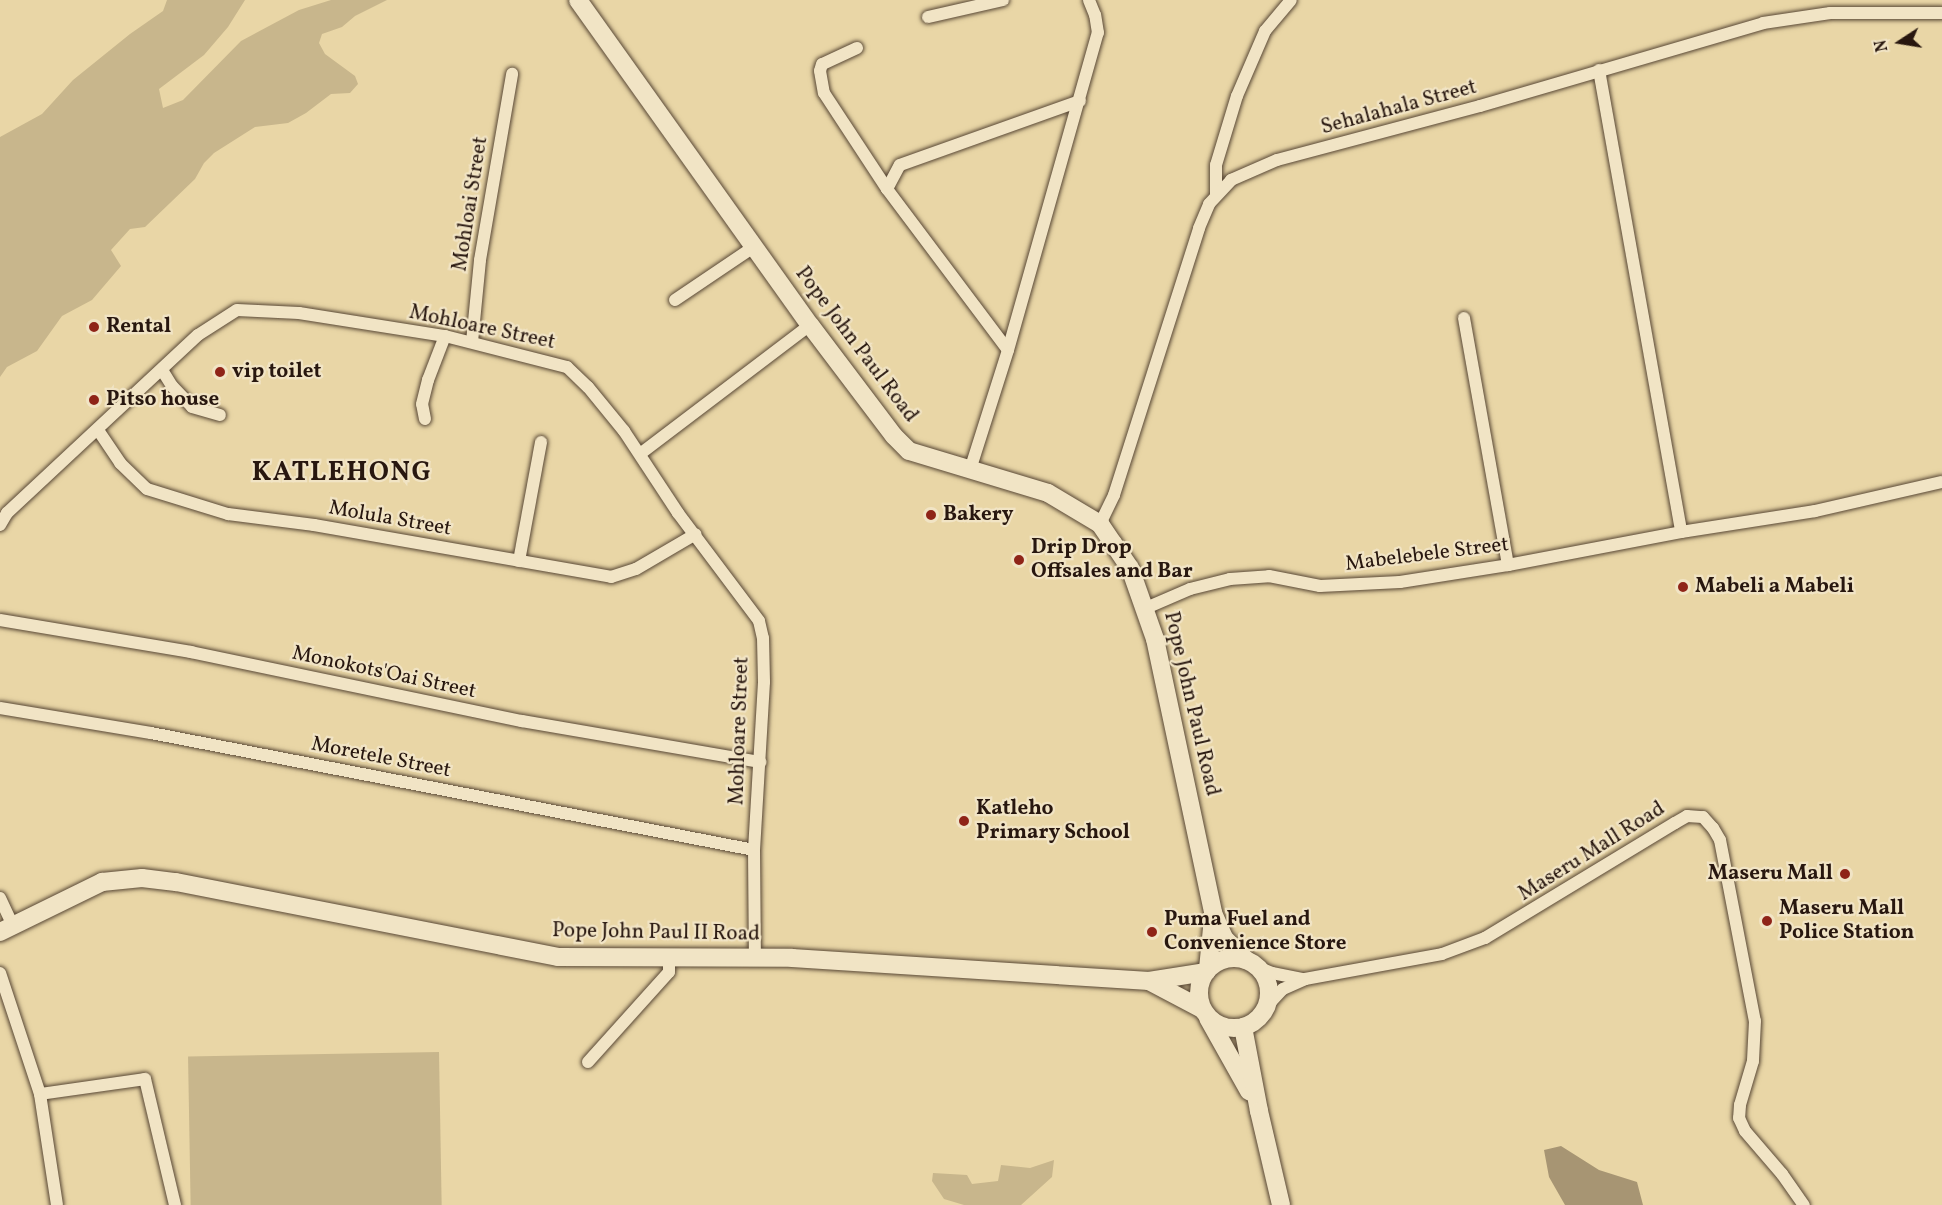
<!DOCTYPE html>
<style>
body{margin:0}
#map{position:relative;width:1942px;height:1205px;overflow:hidden;background:#e9d6a6;font-family:Vollkorn,serif}
div>[style]{position:absolute}
.green>*{inset:0;background:#c8b68c;transform-origin:0 0}
.water>*{inset:0;background:#a79573}
.roads{filter:drop-shadow(0 0 2px #584735) drop-shadow(0 0 2px #584735)}
.street>*{height:12px;margin:-6px;padding:0 6px;transform-origin:6px;border-radius:6px;background:#f1e4c5}
.secondary>*{height:18px;margin:-9px;padding:0 9px;transform-origin:9px;border-radius:9px;background:#f1e4c5}
.secondary>.ring{margin:-9px;padding:0;box-sizing:content-box;background:none;border:18px solid #f1e4c5;border-radius:50%}
.dots>*{width:16px;height:16px;translate:-50% -50%;box-sizing:border-box;border:3px solid #f1e4c5;border-radius:50%}
span{translate:-50% -50%;white-space:nowrap;text-align:center;line-height:1.15;-webkit-text-stroke:4.5px #f1e4c5;paint-order:stroke}
.street-label{font-size:21px;color:#28170f}
.poi-label{font-size:21px;color:#28170f;font-weight:700}
.left{translate:0 -50%;text-align:left}
.right{translate:-100% -50%;text-align:right}
.district-label{font-size:27px;color:#28170f;font-weight:700;letter-spacing:1.5px}
.north{position:absolute;left:1870px;top:12px;width:60px;height:60px;-webkit-text-stroke:4px #f1e4c5;paint-order:stroke;rotate:258deg;font-size:16px;font-weight:700;line-height:24px;text-align:center;color:#28170f}
.north::after{content:'';display:block;margin:auto;width:21px;height:27px;background:#28170f;clip-path:polygon(50% 0,100% 100%,50% 72%,0 100%)}
</style>
<div id="map">
<div class="green">
<i style="clip-path:polygon(167px 0,245px 0,228px 27px,204px 55px,159px 89px,163px 108px,183px 100px,241px 41px,299px 10px,331px 0,387px 0,355px 16px,342px 27px,322px 34px,319px 43px,325px 54px,355px 76px,358px 84px,350px 93px,331px 94px,306px 113px,288px 123px,255px 127px,214px 153px,204px 163px,195px 179px,145px 227px,130px 229px,111px 250px,121px 266px,92px 300px,62px 316px,37px 351px,7px 367px,0 377px,0 137px,42px 114px,73px 80px,130px 34px,163px 11px)"></i>
<i style="left:439px;top:1052px;width:153px;height:251px;rotate:89deg"></i>
<i style="clip-path:polygon(1054px 1160px,1052px 1177px,1021px 1205px,964px 1205px,944px 1199px,932px 1181px,933px 1173px,967px 1175px,972px 1184px,998px 1181px,1001px 1165px,1030px 1168px)"></i>
</div>
<div class="water">
<i style="clip-path:polygon(1561px 1146px,1599px 1170px,1637px 1182px,1643px 1205px,1565px 1205px,1549px 1177px,1544px 1150px)"></i>
</div>
<div class="roads">
<div class="street">
<i style="left:928px;top:17px;width:77px;rotate:-12.8deg"></i>
<i style="left:857px;top:48px;width:38px;rotate:155deg"></i>
<i style="left:822px;top:64px;width:7px;rotate:106deg"></i>
<i style="left:820px;top:71px;width:22px;rotate:80deg"></i>
<i style="left:824px;top:93px;width:115px;rotate:56.7deg"></i>
<i style="left:887px;top:189px;width:201px;rotate:53.1deg"></i>
<i style="left:1599px;top:70px;width:469px;rotate:79.9deg"></i>
<i style="left:887px;top:189px;width:27px;rotate:-62deg"></i>
<i style="left:900px;top:165px;width:191px;rotate:-19.6deg"></i>
<i style="left:1216px;top:195px;width:30px;rotate:-90deg"></i>
<i style="left:1216px;top:165px;width:72px;rotate:-73.1deg"></i>
<i style="left:1237px;top:96px;width:71px;rotate:-66.7deg"></i>
<i style="left:1265px;top:31px;width:40px;rotate:-50deg"></i>
<i style="left:675px;top:300px;width:97px;rotate:-34deg"></i>
<i style="left:1464px;top:318px;width:251px;rotate:79.9deg"></i>
<i style="left:472px;top:342px;width:82px;rotate:-84.4deg"></i>
<i style="left:480px;top:260px;width:189px;rotate:-80.2deg"></i>
<i style="left:162px;top:370px;width:19px;rotate:58deg"></i>
<i style="left:172px;top:386px;width:29px;rotate:46deg"></i>
<i style="left:192px;top:407px;width:29px;rotate:16deg"></i>
<i style="left:425px;top:419px;width:15px;rotate:-101deg"></i>
<i style="left:422px;top:404px;width:25px;rotate:-76deg"></i>
<i style="left:428px;top:380px;width:47px;rotate:-68.9deg"></i>
<i style="left:98px;top:430px;width:40px;rotate:56deg"></i>
<i style="left:120px;top:463px;width:37px;rotate:44deg"></i>
<i style="left:147px;top:489px;width:85px;rotate:17.2deg"></i>
<i style="left:228px;top:514px;width:87px;rotate:7.3deg"></i>
<i style="left:314px;top:525px;width:302px;rotate:9.9deg"></i>
<i style="left:611px;top:577px;width:26px;rotate:-18deg"></i>
<i style="left:636px;top:569px;width:69px;rotate:-30.3deg"></i>
<i style="left:640px;top:454px;width:213px;rotate:-37.2deg"></i>
<i style="left:970px;top:470px;width:126px;rotate:-72.4deg"></i>
<i style="left:1008px;top:350px;width:330px;rotate:-74.2deg"></i>
<i style="left:1098px;top:33px;width:18px;rotate:-99deg"></i>
<i style="left:1095px;top:15px;width:16px;rotate:-112deg"></i>
<i style="left:1100px;top:524px;width:32px;rotate:-64deg"></i>
<i style="left:1114px;top:495px;width:280px;rotate:-72.3deg"></i>
<i style="left:1199px;top:228px;width:26px;rotate:-67deg"></i>
<i style="left:1209px;top:204px;width:33px;rotate:-47deg"></i>
<i style="left:1231px;top:180px;width:50px;rotate:-23.5deg"></i>
<i style="left:1277px;top:160px;width:210px;rotate:-14.9deg"></i>
<i style="left:1480px;top:106px;width:295px;rotate:-16.3deg"></i>
<i style="left:1763px;top:23px;width:68px;rotate:-8.5deg"></i>
<i style="left:1830px;top:13px;width:112px"></i>
<i style="left:0;top:525px;width:14px;rotate:-60deg"></i>
<i style="left:7px;top:513px;width:261px;rotate:-43deg"></i>
<i style="left:198px;top:335px;width:46px;rotate:-32.7deg"></i>
<i style="left:237px;top:310px;width:62px;rotate:2.8deg"></i>
<i style="left:299px;top:313px;width:148px;rotate:9deg"></i>
<i style="left:445px;top:336px;width:126px;rotate:14.3deg"></i>
<i style="left:567px;top:367px;width:29px;rotate:44deg"></i>
<i style="left:588px;top:387px;width:57px;rotate:50.7deg"></i>
<i style="left:624px;top:431px;width:98px;rotate:56.6deg"></i>
<i style="left:678px;top:513px;width:135px;rotate:53.1deg"></i>
<i style="left:759px;top:621px;width:17px;rotate:77deg"></i>
<i style="left:763px;top:638px;width:44px;rotate:88.7deg"></i>
<i style="left:764px;top:682px;width:168px;rotate:93.4deg"></i>
<i style="left:754px;top:850px;width:106px;rotate:89.5deg"></i>
<i style="left:519px;top:561px;width:121px;rotate:-79.5deg"></i>
<i style="left:1146px;top:608px;width:48px;rotate:-23.4deg"></i>
<i style="left:1190px;top:589px;width:41px;rotate:-14deg"></i>
<i style="left:1230px;top:579px;width:39px;rotate:-4deg"></i>
<i style="left:1269px;top:576px;width:52px;rotate:11.1deg"></i>
<i style="left:1320px;top:586px;width:80px;rotate:-2.9deg"></i>
<i style="left:1400px;top:582px;width:109px;rotate:-8.9deg"></i>
<i style="left:1508px;top:565px;width:176px;rotate:-10.8deg"></i>
<i style="left:1681px;top:532px;width:136px;rotate:-8.9deg"></i>
<i style="left:1815px;top:511px;width:130px;rotate:-12.9deg"></i>
<i style="left:0;top:620px;width:194px;rotate:9.5deg"></i>
<i style="left:191px;top:652px;width:338px;rotate:11.8deg"></i>
<i style="left:522px;top:721px;width:242px;rotate:9.8deg"></i>
<i style="left:0;top:708px;width:153px;rotate:9.4deg"></i>
<i style="left:151px;top:733px;width:614px;rotate:10.98deg"></i>
<i style="left:0;top:898px;width:29px;rotate:65deg"></i>
<i style="left:1255px;top:966px;width:18px;rotate:22deg"></i>
<i style="left:1272px;top:973px;width:33px;rotate:11deg"></i>
<i style="left:0;top:973px;width:127px;rotate:71.7deg"></i>
<i style="left:40px;top:1094px;width:112px;rotate:81.3deg"></i>
<i style="left:1267px;top:1006px;width:23px;rotate:-47deg"></i>
<i style="left:1283px;top:989px;width:24px;rotate:-24deg"></i>
<i style="left:1305px;top:979px;width:139px;rotate:-10.3deg"></i>
<i style="left:1442px;top:954px;width:46px;rotate:-20.4deg"></i>
<i style="left:1485px;top:938px;width:222px;rotate:-31.2deg"></i>
<i style="left:1675px;top:823px;width:14px;rotate:-30deg"></i>
<i style="left:1687px;top:816px;width:16px;rotate:4deg"></i>
<i style="left:1703px;top:817px;width:15px;rotate:48deg"></i>
<i style="left:1713px;top:828px;width:14px;rotate:60deg"></i>
<i style="left:1720px;top:840px;width:184px;rotate:79.1deg"></i>
<i style="left:1755px;top:1021px;width:40px;rotate:92.9deg"></i>
<i style="left:1753px;top:1061px;width:46px;rotate:106.5deg"></i>
<i style="left:1740px;top:1105px;width:13px;rotate:94deg"></i>
<i style="left:1739px;top:1118px;width:14px;rotate:65deg"></i>
<i style="left:1745px;top:1131px;width:57px;rotate:49.3deg"></i>
<i style="left:1782px;top:1174px;width:38px;rotate:55deg"></i>
<i style="left:588px;top:1062px;width:121px;rotate:-48deg"></i>
<i style="left:669px;top:972px;width:15px;rotate:-90deg"></i>
<i style="left:40px;top:1094px;width:106px;rotate:-8.1deg"></i>
<i style="left:145px;top:1079px;width:130px;rotate:76.6deg"></i>
</div>
<div class="secondary">
<i style="left:578px;top:0;width:399px;rotate:54.5deg"></i>
<i style="left:810px;top:325px;width:139px;rotate:52.9deg"></i>
<i style="left:894px;top:436px;width:21px;rotate:45deg"></i>
<i style="left:909px;top:451px;width:145px;rotate:16.8deg"></i>
<i style="left:1048px;top:493px;width:61px;rotate:30.8deg"></i>
<i style="left:1100px;top:524px;width:23px;rotate:56deg"></i>
<i style="left:1113px;top:543px;width:30px;rotate:56deg"></i>
<i style="left:1130px;top:568px;width:75px;rotate:70.6deg"></i>
<i style="left:1155px;top:639px;width:280px;rotate:78deg"></i>
<i style="left:1213px;top:913px;width:27px;rotate:66deg"></i>
<i style="left:1224px;top:938px;width:31px;rotate:45deg"></i>
<i style="left:0;top:932px;width:114px;rotate:-26.1deg"></i>
<i style="left:102px;top:882px;width:40px;rotate:-5.7deg"></i>
<i style="left:142px;top:878px;width:34px;rotate:7deg"></i>
<i style="left:176px;top:882px;width:389px;rotate:11.1deg"></i>
<i style="left:558px;top:957px;width:234px;rotate:0.2deg"></i>
<i style="left:792px;top:958px;width:358px;rotate:3.7deg"></i>
<i style="left:1149px;top:981px;width:58px;rotate:-9deg"></i>
<i class="ring" style="left:1199px;top:958px;width:52px;height:52px"></i>
<i style="left:1208px;top:969px;width:51px;rotate:-84.4deg"></i>
<i style="left:1149px;top:981px;width:60px;rotate:27.8deg"></i>
<i style="left:1208px;top:1018px;width:84px;rotate:60.7deg"></i>
<i style="left:1243px;top:1027px;width:86px;rotate:79.2deg"></i>
<i style="left:1259px;top:1111px;width:97px;rotate:76.8deg"></i>
</div>
</div>
<div class="dots">
<i style="left:94px;top:327px;background:#8f2418"></i>
<i style="left:220px;top:372px;background:#8f2418"></i>
<i style="left:94px;top:400px;background:#8f2418"></i>
<i style="left:931px;top:515px;background:#8f2418"></i>
<i style="left:1019px;top:560px;background:#8f2418"></i>
<i style="left:1683px;top:587px;background:#8f2418"></i>
<i style="left:964px;top:821px;background:#8f2418"></i>
<i style="left:1845px;top:874px;background:#8f2418"></i>
<i style="left:1767px;top:921px;background:#8f2418"></i>
<i style="left:1152px;top:932px;background:#8f2418"></i>
</div>
<div class="street-label">
<span style="left:1399px;top:108px;rotate:-15deg">Sehalahala Street</span>
<span style="left:471px;top:204px;rotate:-81deg">Mohloai Street</span>
<span style="left:482px;top:328px;rotate:12deg">Mohloare Street</span>
<span style="left:856px;top:345px;rotate:53deg">Pope John Paul Road</span>
<span style="left:390px;top:519px;rotate:10deg">Molula Street</span>
<span style="left:1427px;top:555px;rotate:-7deg">Mabelebele Street</span>
<span style="left:384px;top:673px;rotate:12deg">Monokots'Oai Street</span>
<span style="left:1191px;top:704px;rotate:77deg">Pope John Paul Road</span>
<span style="left:740px;top:731px;rotate:-88deg">Mohloare Street</span>
<span style="left:381px;top:758px;rotate:11deg">Moretele Street</span>
<span style="left:1592px;top:852px;rotate:-32deg">Maseru Mall Road</span>
<span style="left:656px;top:933px;rotate:1deg">Pope John Paul II Road</span>
</div>
<div class="poi-label">
<span class="left" style="left:106px;top:327px">Rental</span>
<span class="left" style="left:232px;top:372px">vip toilet</span>
<span class="left" style="left:106px;top:400px">Pitso house</span>
<span class="left" style="left:943px;top:515px">Bakery</span>
<span class="left" style="left:1031px;top:560px">Drip Drop<br>Offsales and Bar</span>
<span class="left" style="left:1695px;top:587px">Mabeli a Mabeli</span>
<span class="left" style="left:976px;top:821px">Katleho<br>Primary School</span>
<span class="right" style="left:1833px;top:874px">Maseru Mall</span>
<span class="left" style="left:1779px;top:921px">Maseru Mall<br>Police Station</span>
<span class="left" style="left:1164px;top:932px">Puma Fuel and<br>Convenience Store</span>
</div>
<div class="district-label">
<span style="left:342px;top:474px">KATLEHONG</span>
</div>
<div class="north">N</div>
</div>
